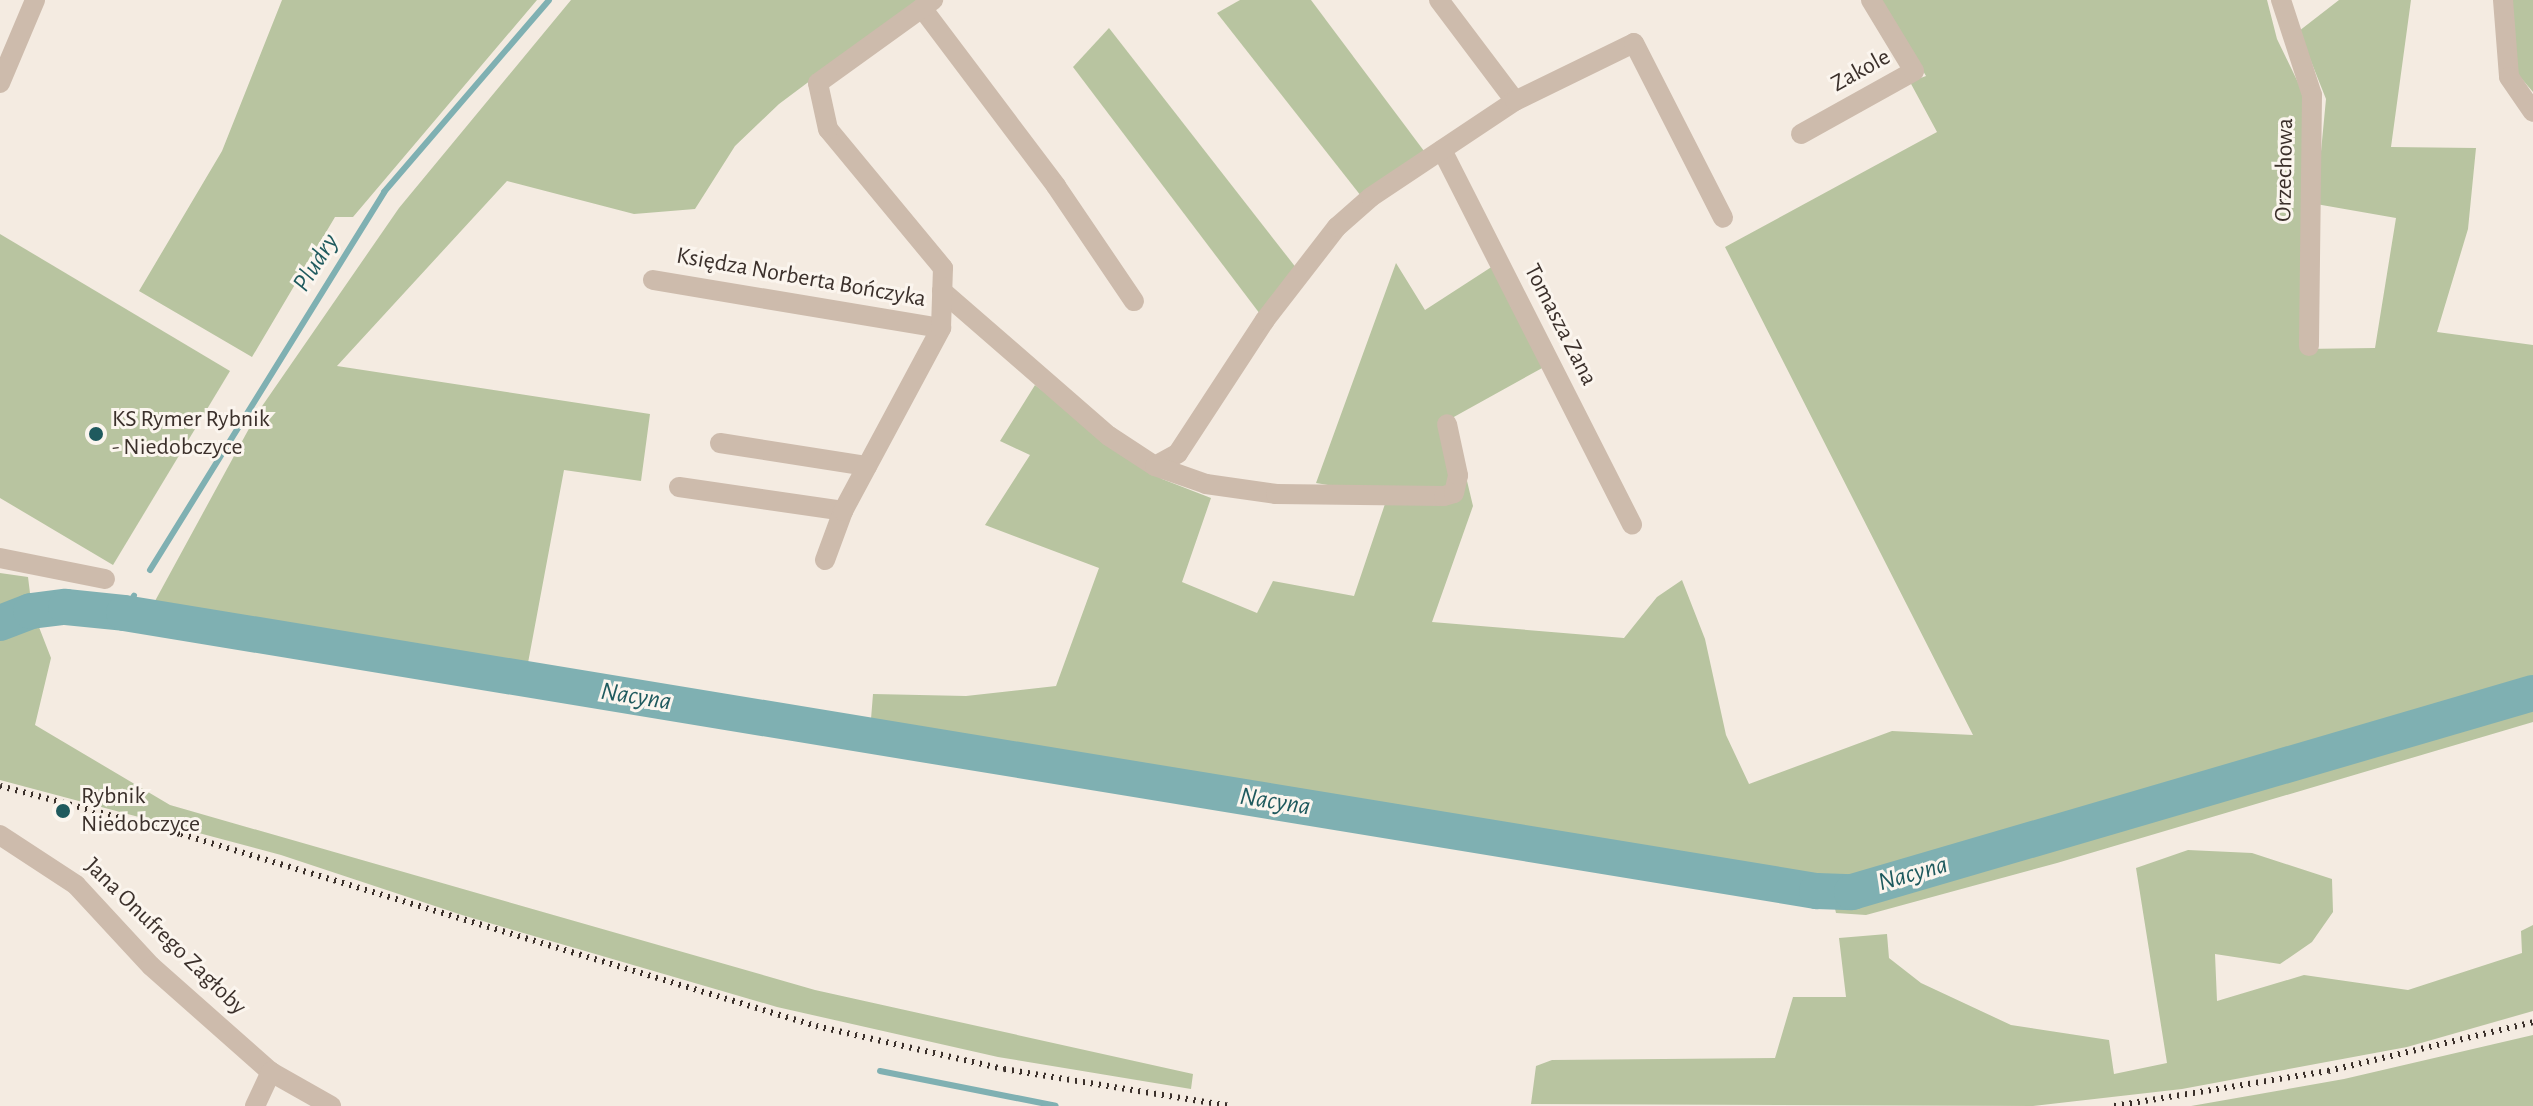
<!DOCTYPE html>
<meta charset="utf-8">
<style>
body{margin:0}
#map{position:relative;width:2533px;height:1106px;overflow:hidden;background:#f4ebe1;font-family:"Alegreya Sans",sans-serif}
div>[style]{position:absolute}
.green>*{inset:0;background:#b8c4a0}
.stream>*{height:6px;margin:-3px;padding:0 3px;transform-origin:3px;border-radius:3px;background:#7fb0b2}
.river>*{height:36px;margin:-18px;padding:0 18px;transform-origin:18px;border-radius:18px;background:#7fb0b2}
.minor>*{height:20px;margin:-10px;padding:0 10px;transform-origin:10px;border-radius:10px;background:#cdbbac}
.rail>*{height:6px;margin-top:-3px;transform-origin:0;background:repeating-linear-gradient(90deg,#3b302b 0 2px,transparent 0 8px)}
.dots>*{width:22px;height:22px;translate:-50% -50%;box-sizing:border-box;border:4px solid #fbf5ee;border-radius:50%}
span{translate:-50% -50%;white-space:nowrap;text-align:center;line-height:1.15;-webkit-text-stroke:6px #fbf5ee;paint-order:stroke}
.street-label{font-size:24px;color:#3b302b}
.poi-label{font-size:24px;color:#3b302b}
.left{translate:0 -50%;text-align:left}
.water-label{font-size:26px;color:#1f5a5e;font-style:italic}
</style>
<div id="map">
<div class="green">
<i style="clip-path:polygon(282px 0,537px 0,353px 217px,335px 217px,252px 357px,139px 291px,222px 151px)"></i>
<i style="clip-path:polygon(571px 0,918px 0,779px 104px,735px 146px,695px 209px,634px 214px,507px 181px,337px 366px,650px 414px,641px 481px,564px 470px,528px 663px,155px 601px,258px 412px,399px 208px)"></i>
<i style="clip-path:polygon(1240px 0,1311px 0,1424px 151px,1361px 196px,1217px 13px)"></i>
<i style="clip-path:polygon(1881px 0,2267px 0,2277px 39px,2306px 99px,2303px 349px,2375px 348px,2396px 218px,2316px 204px,2326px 99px,2299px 31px,2339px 0,2411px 0,2391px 147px,2476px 148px,2468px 229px,2437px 332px,2533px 345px,2533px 687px,1856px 884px,1782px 877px,871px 719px,873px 694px,966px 696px,1056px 686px,1099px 568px,985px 525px,1030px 455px,1000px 441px,1035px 385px,1162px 479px,1211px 498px,1182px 582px,1257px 613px,1273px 581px,1354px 596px,1388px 495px,1316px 483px,1396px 263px,1425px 310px,1493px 266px,1544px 367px,1452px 418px,1473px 506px,1432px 622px,1624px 638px,1657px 597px,1682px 580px,1705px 639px,1726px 735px,1749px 784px,1892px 731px,1973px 735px,1725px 247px,1937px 132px,1910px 82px,1926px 76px)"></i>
<i style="clip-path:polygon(2510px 0,2533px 0,2533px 92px,2515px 71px)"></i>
<i style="clip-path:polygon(1109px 28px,1297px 269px,1260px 314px,1073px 67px)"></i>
<i style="clip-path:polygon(0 234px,230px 371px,113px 565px,0 498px)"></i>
<i style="clip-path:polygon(0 573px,28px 577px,31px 601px,0 614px)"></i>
<i style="clip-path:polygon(37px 622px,51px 658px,35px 725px,170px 805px,815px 990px,1193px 1074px,1191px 1089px,998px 1057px,777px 1007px,462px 915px,281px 855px,0 780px,0 634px)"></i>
<i style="clip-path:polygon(2533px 703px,2533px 722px,2057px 863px,1866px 915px,1836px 913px,1833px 900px,1853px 900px)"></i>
<i style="clip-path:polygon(2188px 850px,2252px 853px,2332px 879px,2333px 912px,2312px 942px,2280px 964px,2215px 954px,2217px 1001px,2304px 975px,2408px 990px,2522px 953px,2521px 931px,2533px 925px,2533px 1011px,2407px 1047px,2182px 1089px,2033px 1106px,1531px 1104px,1536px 1066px,1552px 1060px,1775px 1058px,1793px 997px,1846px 997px,1839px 938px,1887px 934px,1889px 958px,1921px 983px,2011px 1025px,2109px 1040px,2114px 1074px,2167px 1063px,2136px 868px)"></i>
<i style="clip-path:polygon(2533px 1035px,2533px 1106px,2191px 1106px,2344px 1079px)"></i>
</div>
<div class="stream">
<i style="left:150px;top:570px;width:445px;rotate:-58.2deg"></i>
<i style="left:384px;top:192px;width:253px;rotate:-49.3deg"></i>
<i style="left:124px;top:613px;width:20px;rotate:-60deg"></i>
<i style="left:700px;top:707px;width:17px;rotate:65deg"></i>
<i style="left:880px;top:1071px;width:179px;rotate:11.2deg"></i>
</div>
<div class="river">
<i style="left:0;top:623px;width:33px;rotate:-21deg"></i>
<i style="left:31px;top:611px;width:35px;rotate:-7deg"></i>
<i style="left:66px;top:607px;width:58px;rotate:5.9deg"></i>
<i style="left:124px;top:613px;width:1716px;rotate:9.33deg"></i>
<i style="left:1817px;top:891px;width:35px;rotate:2deg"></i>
<i style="left:1852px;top:892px;width:709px;rotate:-16.29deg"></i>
</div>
<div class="minor">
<i style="left:1439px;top:0;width:126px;rotate:53deg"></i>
<i style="left:2281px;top:0;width:100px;rotate:71.9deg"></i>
<i style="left:2312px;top:95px;width:251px;rotate:90.7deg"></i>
<i style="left:2503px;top:0;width:77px;rotate:85.5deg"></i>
<i style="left:2509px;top:77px;width:42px;rotate:55.6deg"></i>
<i style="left:922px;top:8px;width:223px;rotate:53deg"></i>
<i style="left:1056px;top:186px;width:139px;rotate:55.9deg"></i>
<i style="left:0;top:83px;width:90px;rotate:-67.1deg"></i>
<i style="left:1801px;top:134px;width:129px;rotate:-29.1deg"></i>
<i style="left:1914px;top:71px;width:83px;rotate:-121.2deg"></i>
<i style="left:1442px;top:150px;width:420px;rotate:63.1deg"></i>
<i style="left:653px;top:280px;width:292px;rotate:9.5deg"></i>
<i style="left:942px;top:291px;width:221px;rotate:41deg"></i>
<i style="left:1109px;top:436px;width:55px;rotate:33.1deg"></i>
<i style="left:1155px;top:466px;width:26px;rotate:-29deg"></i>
<i style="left:1178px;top:453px;width:159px;rotate:-56.8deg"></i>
<i style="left:1265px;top:320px;width:118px;rotate:-52.3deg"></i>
<i style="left:1337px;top:227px;width:45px;rotate:-41.4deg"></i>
<i style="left:1371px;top:197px;width:173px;rotate:-33.7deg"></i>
<i style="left:1515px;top:101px;width:132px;rotate:-26deg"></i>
<i style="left:1634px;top:43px;width:196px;rotate:63deg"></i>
<i style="left:720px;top:443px;width:149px;rotate:8.9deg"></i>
<i style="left:1155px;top:466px;width:54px;rotate:19.4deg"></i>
<i style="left:1206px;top:484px;width:71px;rotate:8.1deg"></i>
<i style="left:1276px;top:494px;width:168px;rotate:0.7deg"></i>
<i style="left:1444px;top:496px;width:10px;rotate:-17deg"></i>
<i style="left:1454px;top:493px;width:18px;rotate:-77deg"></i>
<i style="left:1458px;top:475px;width:52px;rotate:-102.2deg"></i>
<i style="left:679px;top:487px;width:166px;rotate:8.3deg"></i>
<i style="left:0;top:558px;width:107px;rotate:11.3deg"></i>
<i style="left:825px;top:560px;width:52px;rotate:-69.8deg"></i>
<i style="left:843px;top:511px;width:208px;rotate:-61.8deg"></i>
<i style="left:941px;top:328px;width:60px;rotate:-88.1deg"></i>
<i style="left:943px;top:268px;width:180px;rotate:-129.6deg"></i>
<i style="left:828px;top:129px;width:47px;rotate:-102.3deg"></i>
<i style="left:818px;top:83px;width:142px;rotate:-35.8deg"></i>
<i style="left:0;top:835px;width:91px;rotate:33.3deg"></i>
<i style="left:76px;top:885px;width:110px;rotate:47.2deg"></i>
<i style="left:151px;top:966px;width:160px;rotate:41.5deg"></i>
<i style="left:271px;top:1072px;width:69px;rotate:29.5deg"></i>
<i style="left:255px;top:1106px;width:38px;rotate:-65deg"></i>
</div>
<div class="rail">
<i style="left:0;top:786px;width:187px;rotate:14.9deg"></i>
<i style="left:181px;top:834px;width:663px;rotate:16.82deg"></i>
<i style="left:816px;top:1026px;width:193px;rotate:12.9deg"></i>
<i style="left:1004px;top:1069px;width:229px;rotate:9.3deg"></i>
<i style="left:2114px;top:1106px;width:217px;rotate:-9.3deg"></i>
<i style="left:2328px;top:1071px;width:211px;rotate:-13.4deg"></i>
</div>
<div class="dots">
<i style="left:96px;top:434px;background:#1f5a5e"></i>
<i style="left:63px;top:811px;background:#1f5a5e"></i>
</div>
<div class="street-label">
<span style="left:1861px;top:71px;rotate:-29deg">Zakole</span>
<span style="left:2285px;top:170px;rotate:-89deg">Orzechowa</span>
<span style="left:801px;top:278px;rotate:10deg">Księdza Norberta Bończyka</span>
<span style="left:1560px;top:325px;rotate:63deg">Tomasza Zana</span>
<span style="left:165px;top:937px;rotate:44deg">Jana Onufrego Zagłoby</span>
</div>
<div class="poi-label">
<span class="left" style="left:112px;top:434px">KS Rymer Rybnik<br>- Niedobczyce</span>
<span class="left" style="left:81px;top:811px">Rybnik<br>Niedobczyce</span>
</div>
<div class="water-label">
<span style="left:316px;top:263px;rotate:-58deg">Pludry</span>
<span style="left:636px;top:697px;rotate:9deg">Nacyna</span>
<span style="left:1275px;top:802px;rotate:9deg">Nacyna</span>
<span style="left:1913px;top:874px;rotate:-16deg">Nacyna</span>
</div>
</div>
